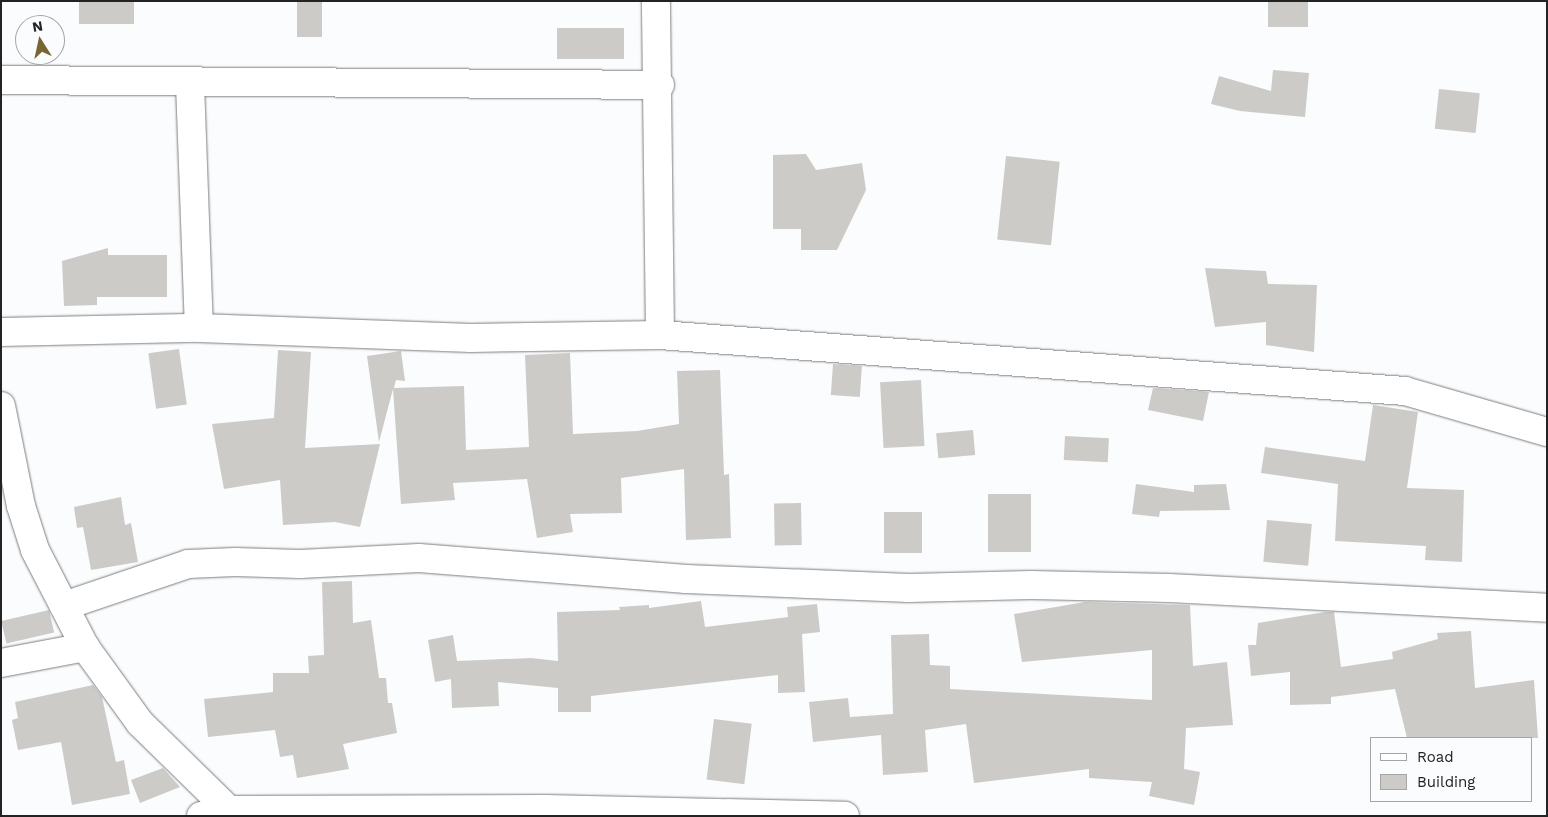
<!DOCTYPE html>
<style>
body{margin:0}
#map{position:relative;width:1548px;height:817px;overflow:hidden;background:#fafcfe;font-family:"Work Sans",sans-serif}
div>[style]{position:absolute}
.building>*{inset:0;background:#cccbc8;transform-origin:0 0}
.roads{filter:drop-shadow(0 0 1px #7c7d7f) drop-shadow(0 0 1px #7c7d7f)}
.minor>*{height:28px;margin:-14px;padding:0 14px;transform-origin:14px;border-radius:14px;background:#fff}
span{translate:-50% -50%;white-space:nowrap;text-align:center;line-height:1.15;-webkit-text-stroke:4.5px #fafcfe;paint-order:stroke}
.frame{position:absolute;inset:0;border:2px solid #232324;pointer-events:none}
.legend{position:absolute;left:1370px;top:737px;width:162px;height:65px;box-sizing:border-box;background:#fafcfe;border:1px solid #a4a5a7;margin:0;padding:6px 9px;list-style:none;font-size:15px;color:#232324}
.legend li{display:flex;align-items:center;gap:10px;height:25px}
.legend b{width:25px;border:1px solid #a4a5a7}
.north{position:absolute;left:15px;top:15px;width:50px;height:50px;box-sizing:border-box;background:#fafcfe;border:1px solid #a4a5a7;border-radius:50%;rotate:350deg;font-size:14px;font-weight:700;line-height:20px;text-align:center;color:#232324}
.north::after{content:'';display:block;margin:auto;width:18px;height:22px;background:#786534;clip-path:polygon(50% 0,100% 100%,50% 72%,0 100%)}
</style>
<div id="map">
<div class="building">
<i style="left:79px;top:1px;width:55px;height:23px"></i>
<i style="left:297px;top:1px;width:25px;height:36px"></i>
<i style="left:1268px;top:1px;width:40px;height:26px"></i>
<i style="left:557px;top:28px;width:67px;height:31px"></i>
<i style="clip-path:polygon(1273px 70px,1309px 73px,1305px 117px,1240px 111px,1211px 104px,1219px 76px,1271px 91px)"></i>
<i style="left:1439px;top:89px;width:41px;height:40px;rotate:6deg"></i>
<i style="clip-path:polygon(806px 154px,816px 170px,862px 163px,866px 190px,837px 250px,801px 250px,801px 229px,773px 229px,773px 155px)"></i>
<i style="left:1006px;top:156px;width:54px;height:84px;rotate:6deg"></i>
<i style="clip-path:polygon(108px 248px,108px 255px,167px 255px,167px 297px,97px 297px,97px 305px,64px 306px,62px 261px)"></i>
<i style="clip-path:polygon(1205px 268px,1266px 271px,1268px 284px,1317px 285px,1314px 352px,1266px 345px,1266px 322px,1215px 327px)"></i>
<i style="left:179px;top:349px;width:56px;height:31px;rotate:82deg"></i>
<i style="clip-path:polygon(278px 350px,311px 352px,305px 448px,380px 444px,360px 527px,335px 522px,283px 525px,280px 480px,224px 489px,212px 424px,274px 418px)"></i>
<i style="clip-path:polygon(401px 351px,405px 381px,396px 380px,394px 388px,464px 386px,466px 450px,529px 447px,525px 355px,570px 353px,573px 434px,637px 431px,679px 424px,677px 371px,720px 370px,724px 475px,729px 474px,731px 538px,686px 540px,684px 469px,621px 478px,622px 513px,570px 514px,573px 532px,537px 538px,527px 479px,453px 483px,455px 500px,401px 504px,393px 389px,379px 442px,367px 356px)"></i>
<i style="left:833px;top:364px;width:29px;height:31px;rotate:4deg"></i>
<i style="left:921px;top:380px;width:66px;height:41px;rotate:87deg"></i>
<i style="clip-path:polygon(1153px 388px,1209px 392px,1203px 421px,1148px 410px)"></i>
<i style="clip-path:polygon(1373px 405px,1418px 412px,1407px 488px,1464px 490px,1462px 562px,1425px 560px,1426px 546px,1335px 541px,1338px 484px,1261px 473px,1265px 447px,1365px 461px)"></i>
<i style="left:973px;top:430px;width:25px;height:37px;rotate:85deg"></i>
<i style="left:1065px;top:436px;width:44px;height:24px;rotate:3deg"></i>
<i style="clip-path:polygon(1136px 484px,1194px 492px,1194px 485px,1226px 484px,1230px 510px,1160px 511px,1159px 517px,1132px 514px)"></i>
<i style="left:988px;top:494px;width:43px;height:58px"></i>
<i style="clip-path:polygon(121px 497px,125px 525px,131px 523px,138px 562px,91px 570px,83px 527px,77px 528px,74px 507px)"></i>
<i style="left:801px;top:503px;width:42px;height:27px;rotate:89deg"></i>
<i style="left:884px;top:512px;width:38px;height:41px"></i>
<i style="left:1267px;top:520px;width:45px;height:42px;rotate:5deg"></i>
<i style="clip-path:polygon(352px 581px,353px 623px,371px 620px,379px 678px,386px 678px,388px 703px,392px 703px,397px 733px,343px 744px,349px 769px,297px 778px,293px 755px,280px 757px,275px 730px,208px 737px,204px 699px,273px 692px,273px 673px,309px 673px,308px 656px,324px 655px,322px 582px)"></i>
<i style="clip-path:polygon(701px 601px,705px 627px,788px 617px,787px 607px,817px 604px,820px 632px,802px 634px,805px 692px,778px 693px,778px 675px,591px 696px,591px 712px,558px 712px,558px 688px,498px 682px,499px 706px,452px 708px,451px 679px,435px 682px,428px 640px,453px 635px,457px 661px,531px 658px,558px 661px,557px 612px,620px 610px,619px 607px,649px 605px,649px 608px)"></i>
<i style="clip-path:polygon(1085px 602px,1190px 605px,1193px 666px,1227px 662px,1233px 725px,1186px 728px,1184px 769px,1200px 772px,1194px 805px,1149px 796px,1152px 782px,1089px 778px,1089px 769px,974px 783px,966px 724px,925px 730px,928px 772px,883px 775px,881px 735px,813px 742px,809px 702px,848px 698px,850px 717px,893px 714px,891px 635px,929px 634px,930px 665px,950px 666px,950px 689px,1152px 700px,1152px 650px,1022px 662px,1014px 614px)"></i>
<i style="left:49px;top:610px;width:23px;height:49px;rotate:77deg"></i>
<i style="clip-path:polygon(1325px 612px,1334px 612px,1341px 667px,1393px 659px,1392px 652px,1438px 639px,1437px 633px,1471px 631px,1475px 688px,1534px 680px,1538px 738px,1407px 738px,1395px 689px,1331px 697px,1331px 704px,1290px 705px,1290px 672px,1251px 676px,1248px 645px,1256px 645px,1258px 623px)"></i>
<i style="clip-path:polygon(93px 685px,102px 697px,116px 762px,124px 760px,130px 794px,72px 805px,61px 742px,18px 750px,12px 720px,18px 718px,15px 702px)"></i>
<i style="left:714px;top:719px;width:38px;height:61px;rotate:7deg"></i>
<i style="clip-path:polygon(163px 768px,180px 787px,140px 803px,131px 780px)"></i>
</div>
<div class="roads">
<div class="minor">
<i style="left:1px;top:80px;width:659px;rotate:0.43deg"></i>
<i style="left:190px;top:84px;width:244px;rotate:87.9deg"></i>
<i style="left:1px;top:332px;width:198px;rotate:-1.2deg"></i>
<i style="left:199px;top:328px;width:272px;rotate:2.1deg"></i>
<i style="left:471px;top:338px;width:189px;rotate:-0.9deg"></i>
<i style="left:660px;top:335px;width:334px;rotate:-90.7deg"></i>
<i style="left:660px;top:335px;width:747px;rotate:4.3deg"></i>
<i style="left:1405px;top:391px;width:148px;rotate:16.1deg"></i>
<i style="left:1px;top:406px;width:102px;rotate:78.7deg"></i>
<i style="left:21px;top:506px;width:46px;rotate:72.3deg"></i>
<i style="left:35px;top:550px;width:109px;rotate:62.7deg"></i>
<i style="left:85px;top:647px;width:94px;rotate:54.1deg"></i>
<i style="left:140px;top:723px;width:133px;rotate:44.4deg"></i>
<i style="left:64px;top:606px;width:131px;rotate:-18.7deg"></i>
<i style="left:188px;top:564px;width:47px;rotate:-2.4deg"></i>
<i style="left:235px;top:562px;width:65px;rotate:1.8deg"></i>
<i style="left:300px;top:564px;width:119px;rotate:-2.9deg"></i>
<i style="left:419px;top:558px;width:268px;rotate:4.5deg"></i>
<i style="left:686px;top:579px;width:223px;rotate:2.3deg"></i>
<i style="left:909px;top:588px;width:122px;rotate:-1.4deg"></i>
<i style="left:1031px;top:585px;width:138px;rotate:1.2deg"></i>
<i style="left:1169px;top:588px;width:379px;rotate:3deg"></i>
<i style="left:1px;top:663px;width:86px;rotate:-10.8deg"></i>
<i style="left:201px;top:816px;width:31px;rotate:-11deg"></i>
<i style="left:231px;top:810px;width:315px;rotate:-0.2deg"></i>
<i style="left:546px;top:809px;width:299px;rotate:1.3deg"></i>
</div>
</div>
<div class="frame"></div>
<ul class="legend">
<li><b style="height:6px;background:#fff"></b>Road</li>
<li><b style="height:14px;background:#cccbc8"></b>Building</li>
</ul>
<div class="north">N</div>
</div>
